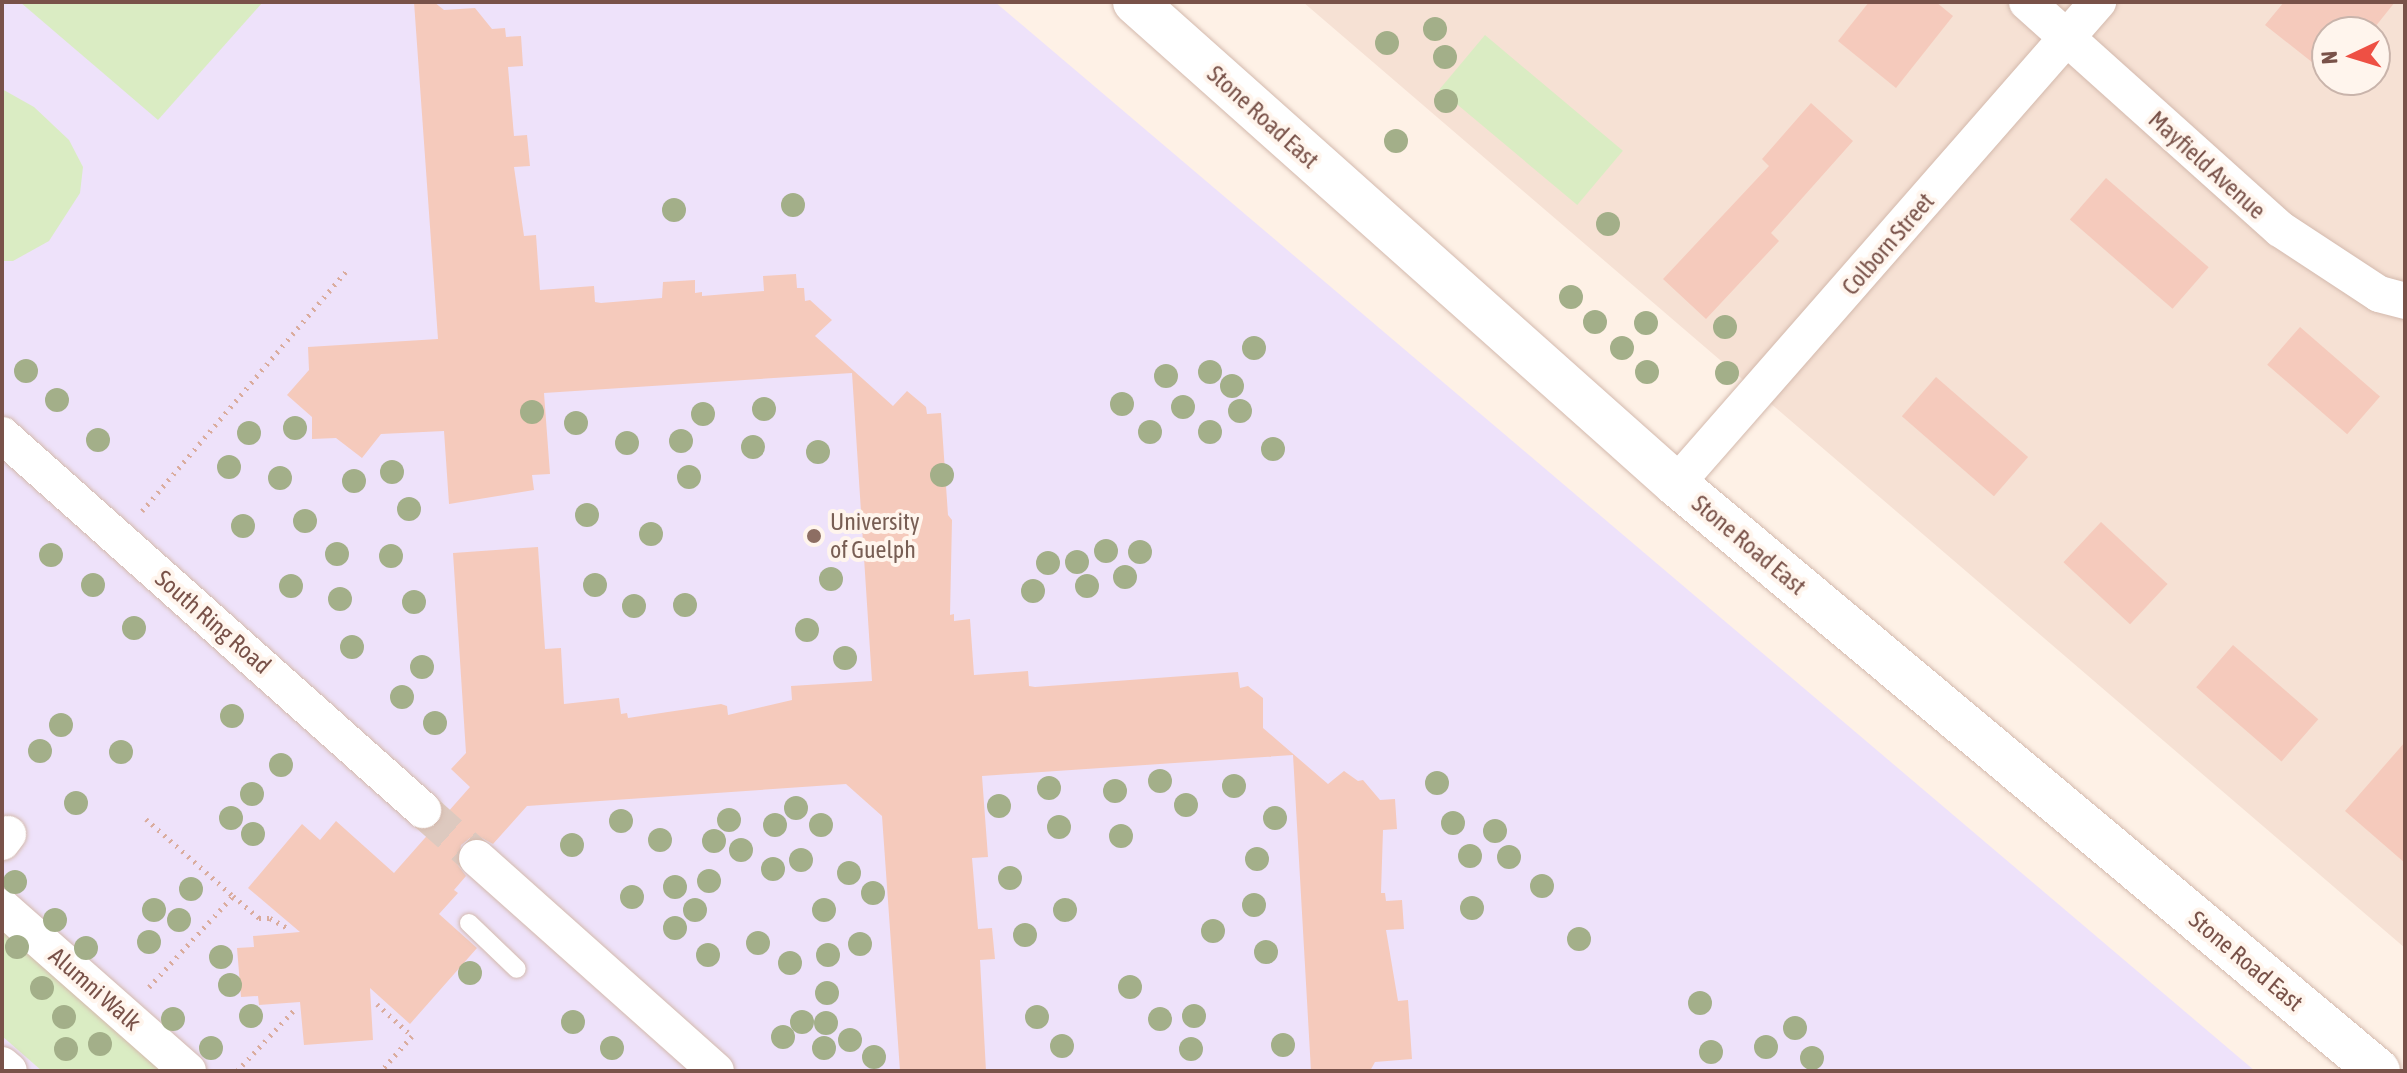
<!DOCTYPE html>
<style>
body{margin:0}
#map{position:relative;width:2407px;height:1073px;overflow:hidden;background:#fef1e6;font-family:"Asap Condensed",sans-serif}
div>[style]{position:absolute}
.residential>*{inset:0;background:#f6e1d4}
.education>*{inset:0;background:#eee2fa}
.green>*{inset:0;background:#daecc3;transform-origin:0 0}
.building>*{inset:0;background:#f5cabc;transform-origin:0 0}
.street-tunnel>*{height:36px;margin-top:-18px;transform-origin:0;background:repeating-linear-gradient(90deg,#ddc9bf 0 36px,transparent 0 54px)}
.path>*{height:5px;margin-top:-2.5px;transform-origin:0;background:repeating-linear-gradient(90deg,#daac9e 0 2px,transparent 0 8px)}
.roads{filter:drop-shadow(0 0 2px #d3b9ad) drop-shadow(0 0 2px #d3b9ad)}
.lane>*{height:18px;margin:-9px;padding:0 9px;transform-origin:9px;border-radius:9px;background:#fff}
.street>*{height:36px;margin:-18px;padding:0 18px;transform-origin:18px;border-radius:18px;background:#fff}
.secondary>*{height:44px;margin:-22px;padding:0 22px;transform-origin:22px;border-radius:22px;background:#fff}
.trees>*{width:24px;height:24px;margin:-12px;border-radius:50%;background:#a3af89}
.dots>*{width:22px;height:22px;translate:-50% -50%;box-sizing:border-box;border:4px solid #fff5ed;border-radius:50%}
span{translate:-50% -50%;white-space:nowrap;text-align:center;line-height:1.15;-webkit-text-stroke:8px #fff5ed;paint-order:stroke}
.street-label{font-size:24px;color:#795249}
.education-label{font-size:24px;color:#785e54}
.left{translate:0 -50%;text-align:left}
.frame{position:absolute;inset:0;border:4px solid #795249;pointer-events:none}
.north{position:absolute;left:2311px;top:16px;width:80px;height:80px;box-sizing:border-box;background:#fff5ed;border:2px solid #c9b4ab;border-radius:50%;rotate:266deg;font-size:22px;font-weight:700;line-height:32px;text-align:center;color:#795249}
.north::after{content:'';display:block;margin:auto;width:28px;height:36px;background:#ee5044;clip-path:polygon(50% 0,100% 100%,50% 72%,0 100%)}
</style>
<div id="map">
<div class="residential">
<i style="clip-path:polygon(evenodd,1303px 2px,2405px 2px,2405px 948px,1303px 2px,2327px 32px,2375px 32px,2375px 80px,2327px 80px,2327px 32px)"></i>
</div>
<div class="education">
<i style="clip-path:polygon(2px 2px,995px 2px,2255px 1071px,2px 1071px)"></i>
</div>
<div class="green">
<i style="clip-path:polygon(20px 2px,263px 2px,158px 120px)"></i>
<i style="left:1485px;top:35px;width:180px;height:71px;rotate:40deg"></i>
<i style="clip-path:polygon(2px 89px,34px 107px,69px 140px,83px 167px,80px 193px,49px 241px,13px 261px,2px 261px)"></i>
<i style="clip-path:polygon(2px 926px,167px 1071px,42px 1071px,2px 1036px)"></i>
</div>
<div class="building">
<i style="clip-path:polygon(414px 2px,434px 2px,444px 10px,475px 8px,492px 29px,505px 28px,506px 37px,521px 36px,523px 66px,508px 67px,514px 136px,527px 135px,530px 166px,514px 167px,524px 236px,536px 235px,540px 290px,594px 286px,595px 302px,601px 303px,662px 298px,663px 282px,695px 280px,695px 293px,702px 292px,702px 296px,764px 291px,763px 276px,796px 274px,797px 288px,804px 288px,805px 301px,810px 300px,832px 320px,815px 336px,893px 406px,907px 391px,926px 407px,927px 414px,941px 413px,948px 515px,952px 520px,950px 615px,954px 614px,954px 621px,970px 619px,974px 675px,1028px 671px,1029px 686px,1035px 687px,1238px 672px,1240px 688px,1248px 686px,1263px 698px,1263px 728px,1328px 784px,1344px 771px,1358px 781px,1363px 780px,1380px 800px,1395px 799px,1397px 829px,1383px 830px,1381px 893px,1385px 893px,1386px 901px,1402px 900px,1404px 929px,1386px 930px,1398px 1001px,1408px 1000px,1412px 1059px,1375px 1062px,1370px 1071px,1311px 1071px,1293px 755px,982px 776px,988px 857px,972px 858px,978px 929px,992px 928px,995px 959px,980px 960px,986px 1071px,900px 1071px,882px 816px,846px 784px,527px 806px,493px 844px,480px 837px,470px 838px,461px 845px,457px 864px,466px 876px,454px 890px,458px 893px,439px 914px,477px 948px,410px 1024px,370px 988px,373px 1040px,304px 1045px,300px 1002px,259px 1005px,258px 996px,241px 997px,237px 948px,254px 947px,253px 936px,300px 932px,248px 888px,302px 824px,320px 840px,336px 821px,394px 873px,470px 787px,451px 769px,466px 753px,453px 553px,538px 547px,545px 649px,561px 648px,564px 704px,619px 698px,621px 714px,627px 713px,628px 718px,721px 704px,727px 706px,728px 715px,792px 700px,791px 686px,872px 681px,852px 373px,544px 393px,550px 474px,532px 475px,534px 490px,449px 504px,444px 431px,381px 434px,362px 458px,336px 438px,312px 439px,312px 417px,287px 395px,309px 370px,308px 347px,438px 339px)"></i>
<i style="clip-path:polygon(1869px 2px,1936px 2px,1953px 16px,1896px 88px,1838px 41px)"></i>
<i style="clip-path:polygon(2284px 2px,2395px 2px,2371px 32px,2327px 32px,2327px 74px,2265px 25px)"></i>
<i style="clip-path:polygon(1811px 103px,1853px 141px,1771px 233px,1779px 241px,1706px 319px,1663px 279px,1769px 166px,1762px 159px)"></i>
<i style="left:2106px;top:178px;width:136px;height:55px;rotate:41deg"></i>
<i style="left:2300px;top:327px;width:106px;height:50px;rotate:41deg"></i>
<i style="left:1936px;top:377px;width:122px;height:52px;rotate:41deg"></i>
<i style="left:2101px;top:522px;width:91px;height:55px;rotate:43deg"></i>
<i style="left:2233px;top:645px;width:113px;height:56px;rotate:41deg"></i>
<i style="clip-path:polygon(2405px 742px,2405px 863px,2345px 811px)"></i>
</div>
<div class="street-tunnel">
<i style="left:423px;top:810px;width:72px;rotate:41.6deg"></i>
</div>
<div class="path">
<i style="left:142px;top:511px;width:318px;rotate:-49.6deg"></i>
<i style="left:146px;top:819px;width:116px;rotate:41.5deg"></i>
<i style="left:149px;top:987px;width:124px;rotate:-47.3deg"></i>
<i style="left:233px;top:896px;width:34px;rotate:40deg"></i>
<i style="left:259px;top:918px;width:11px"></i>
<i style="left:270px;top:918px;width:22px;rotate:30deg"></i>
<i style="left:377px;top:1004px;width:47px;rotate:42.4deg"></i>
<i style="left:412px;top:1036px;width:47px;rotate:131.5deg"></i>
<i style="left:237px;top:1071px;width:86px;rotate:-46.9deg"></i>
</div>
<div class="roads">
<div class="lane">
<i style="left:469px;top:923px;width:66px;rotate:43.8deg"></i>
</div>
<div class="street">
<i style="left:2027px;top:2px;width:340px;rotate:41.9deg"></i>
<i style="left:2280px;top:229px;width:118px;rotate:33.3deg"></i>
<i style="left:2379px;top:294px;width:27px;rotate:15deg"></i>
<i style="left:2px;top:435px;width:564px;rotate:41.69deg"></i>
<i style="left:1676px;top:484px;width:641px;rotate:-48.8deg"></i>
<i style="left:2px;top:842px;width:10px;rotate:-53deg"></i>
<i style="left:477px;top:858px;width:320px;rotate:41.7deg"></i>
<i style="left:2px;top:907px;width:248px;rotate:41.4deg"></i>
<i style="left:2px;top:1065px;width:9px;rotate:41deg"></i>
</div>
<div class="secondary">
<i style="left:1135px;top:2px;width:725px;rotate:41.7deg"></i>
<i style="left:1676px;top:484px;width:915px;rotate:39.9deg"></i>
</div>
</div>
<div class="trees">
<i style="left:1435px;top:29px"></i>
<i style="left:1387px;top:43px"></i>
<i style="left:1445px;top:57px"></i>
<i style="left:1446px;top:101px"></i>
<i style="left:1396px;top:141px"></i>
<i style="left:793px;top:205px"></i>
<i style="left:674px;top:210px"></i>
<i style="left:1608px;top:224px"></i>
<i style="left:1571px;top:297px"></i>
<i style="left:1595px;top:322px"></i>
<i style="left:1646px;top:323px"></i>
<i style="left:1725px;top:327px"></i>
<i style="left:1254px;top:348px"></i>
<i style="left:1622px;top:348px"></i>
<i style="left:26px;top:371px"></i>
<i style="left:1210px;top:372px"></i>
<i style="left:1647px;top:372px"></i>
<i style="left:1727px;top:373px"></i>
<i style="left:1166px;top:376px"></i>
<i style="left:1232px;top:386px"></i>
<i style="left:57px;top:400px"></i>
<i style="left:1122px;top:404px"></i>
<i style="left:1183px;top:407px"></i>
<i style="left:764px;top:409px"></i>
<i style="left:1240px;top:411px"></i>
<i style="left:532px;top:412px"></i>
<i style="left:703px;top:414px"></i>
<i style="left:576px;top:423px"></i>
<i style="left:295px;top:428px"></i>
<i style="left:1150px;top:432px"></i>
<i style="left:1210px;top:432px"></i>
<i style="left:249px;top:433px"></i>
<i style="left:98px;top:440px"></i>
<i style="left:681px;top:441px"></i>
<i style="left:627px;top:443px"></i>
<i style="left:753px;top:447px"></i>
<i style="left:1273px;top:449px"></i>
<i style="left:818px;top:452px"></i>
<i style="left:229px;top:467px"></i>
<i style="left:392px;top:472px"></i>
<i style="left:942px;top:475px"></i>
<i style="left:689px;top:477px"></i>
<i style="left:280px;top:478px"></i>
<i style="left:354px;top:481px"></i>
<i style="left:409px;top:509px"></i>
<i style="left:587px;top:515px"></i>
<i style="left:305px;top:521px"></i>
<i style="left:243px;top:526px"></i>
<i style="left:651px;top:534px"></i>
<i style="left:1106px;top:551px"></i>
<i style="left:1140px;top:552px"></i>
<i style="left:337px;top:554px"></i>
<i style="left:51px;top:555px"></i>
<i style="left:391px;top:556px"></i>
<i style="left:1077px;top:562px"></i>
<i style="left:1048px;top:563px"></i>
<i style="left:1125px;top:577px"></i>
<i style="left:831px;top:579px"></i>
<i style="left:93px;top:585px"></i>
<i style="left:595px;top:585px"></i>
<i style="left:291px;top:586px"></i>
<i style="left:1087px;top:586px"></i>
<i style="left:1033px;top:591px"></i>
<i style="left:340px;top:599px"></i>
<i style="left:414px;top:602px"></i>
<i style="left:685px;top:605px"></i>
<i style="left:634px;top:606px"></i>
<i style="left:134px;top:628px"></i>
<i style="left:807px;top:630px"></i>
<i style="left:352px;top:647px"></i>
<i style="left:845px;top:658px"></i>
<i style="left:422px;top:667px"></i>
<i style="left:402px;top:697px"></i>
<i style="left:232px;top:716px"></i>
<i style="left:435px;top:723px"></i>
<i style="left:61px;top:725px"></i>
<i style="left:40px;top:751px"></i>
<i style="left:121px;top:752px"></i>
<i style="left:281px;top:765px"></i>
<i style="left:1160px;top:781px"></i>
<i style="left:1437px;top:783px"></i>
<i style="left:1234px;top:786px"></i>
<i style="left:1049px;top:788px"></i>
<i style="left:1115px;top:791px"></i>
<i style="left:252px;top:794px"></i>
<i style="left:76px;top:803px"></i>
<i style="left:1186px;top:805px"></i>
<i style="left:999px;top:806px"></i>
<i style="left:796px;top:808px"></i>
<i style="left:231px;top:818px"></i>
<i style="left:1275px;top:818px"></i>
<i style="left:729px;top:820px"></i>
<i style="left:621px;top:821px"></i>
<i style="left:1453px;top:823px"></i>
<i style="left:775px;top:825px"></i>
<i style="left:821px;top:825px"></i>
<i style="left:1059px;top:827px"></i>
<i style="left:1495px;top:831px"></i>
<i style="left:253px;top:834px"></i>
<i style="left:1121px;top:836px"></i>
<i style="left:660px;top:840px"></i>
<i style="left:714px;top:841px"></i>
<i style="left:572px;top:845px"></i>
<i style="left:741px;top:850px"></i>
<i style="left:1470px;top:856px"></i>
<i style="left:1509px;top:857px"></i>
<i style="left:1257px;top:859px"></i>
<i style="left:801px;top:860px"></i>
<i style="left:773px;top:869px"></i>
<i style="left:849px;top:873px"></i>
<i style="left:1010px;top:878px"></i>
<i style="left:709px;top:881px"></i>
<i style="left:15px;top:882px"></i>
<i style="left:1542px;top:886px"></i>
<i style="left:675px;top:887px"></i>
<i style="left:191px;top:889px"></i>
<i style="left:873px;top:893px"></i>
<i style="left:632px;top:897px"></i>
<i style="left:1254px;top:905px"></i>
<i style="left:1472px;top:908px"></i>
<i style="left:154px;top:910px"></i>
<i style="left:695px;top:910px"></i>
<i style="left:824px;top:910px"></i>
<i style="left:1065px;top:910px"></i>
<i style="left:55px;top:920px"></i>
<i style="left:179px;top:920px"></i>
<i style="left:675px;top:928px"></i>
<i style="left:1213px;top:931px"></i>
<i style="left:1025px;top:935px"></i>
<i style="left:1579px;top:939px"></i>
<i style="left:149px;top:942px"></i>
<i style="left:758px;top:943px"></i>
<i style="left:860px;top:944px"></i>
<i style="left:17px;top:947px"></i>
<i style="left:86px;top:948px"></i>
<i style="left:1266px;top:952px"></i>
<i style="left:708px;top:955px"></i>
<i style="left:828px;top:955px"></i>
<i style="left:221px;top:957px"></i>
<i style="left:790px;top:963px"></i>
<i style="left:470px;top:973px"></i>
<i style="left:230px;top:985px"></i>
<i style="left:1130px;top:987px"></i>
<i style="left:42px;top:988px"></i>
<i style="left:827px;top:993px"></i>
<i style="left:1700px;top:1003px"></i>
<i style="left:251px;top:1016px"></i>
<i style="left:1194px;top:1016px"></i>
<i style="left:64px;top:1017px"></i>
<i style="left:1037px;top:1017px"></i>
<i style="left:173px;top:1019px"></i>
<i style="left:1160px;top:1019px"></i>
<i style="left:573px;top:1022px"></i>
<i style="left:802px;top:1022px"></i>
<i style="left:826px;top:1023px"></i>
<i style="left:1795px;top:1028px"></i>
<i style="left:783px;top:1037px"></i>
<i style="left:850px;top:1040px"></i>
<i style="left:100px;top:1044px"></i>
<i style="left:1283px;top:1045px"></i>
<i style="left:1062px;top:1046px"></i>
<i style="left:1766px;top:1047px"></i>
<i style="left:211px;top:1048px"></i>
<i style="left:612px;top:1048px"></i>
<i style="left:824px;top:1048px"></i>
<i style="left:66px;top:1049px"></i>
<i style="left:1191px;top:1049px"></i>
<i style="left:1711px;top:1052px"></i>
<i style="left:874px;top:1057px"></i>
<i style="left:1812px;top:1058px"></i>
</div>
<div class="dots">
<i style="left:814px;top:536px;background:#8d6e63"></i>
</div>
<div class="street-label">
<span style="left:1263px;top:117px;rotate:42deg">Stone Road East</span>
<span style="left:2207px;top:165px;rotate:42deg">Mayfield Avenue</span>
<span style="left:1888px;top:244px;rotate:-49deg">Colborn Street</span>
<span style="left:1749px;top:545px;rotate:40deg">Stone Road East</span>
<span style="left:213px;top:622px;rotate:41deg">South Ring Road</span>
<span style="left:2246px;top:961px;rotate:40deg">Stone Road East</span>
<span style="left:95px;top:989px;rotate:41deg">Alumni Walk</span>
</div>
<div class="education-label">
<span class="left" style="left:830px;top:536px">University<br>of Guelph</span>
</div>
<div class="frame"></div>
<div class="north">N</div>
</div>
